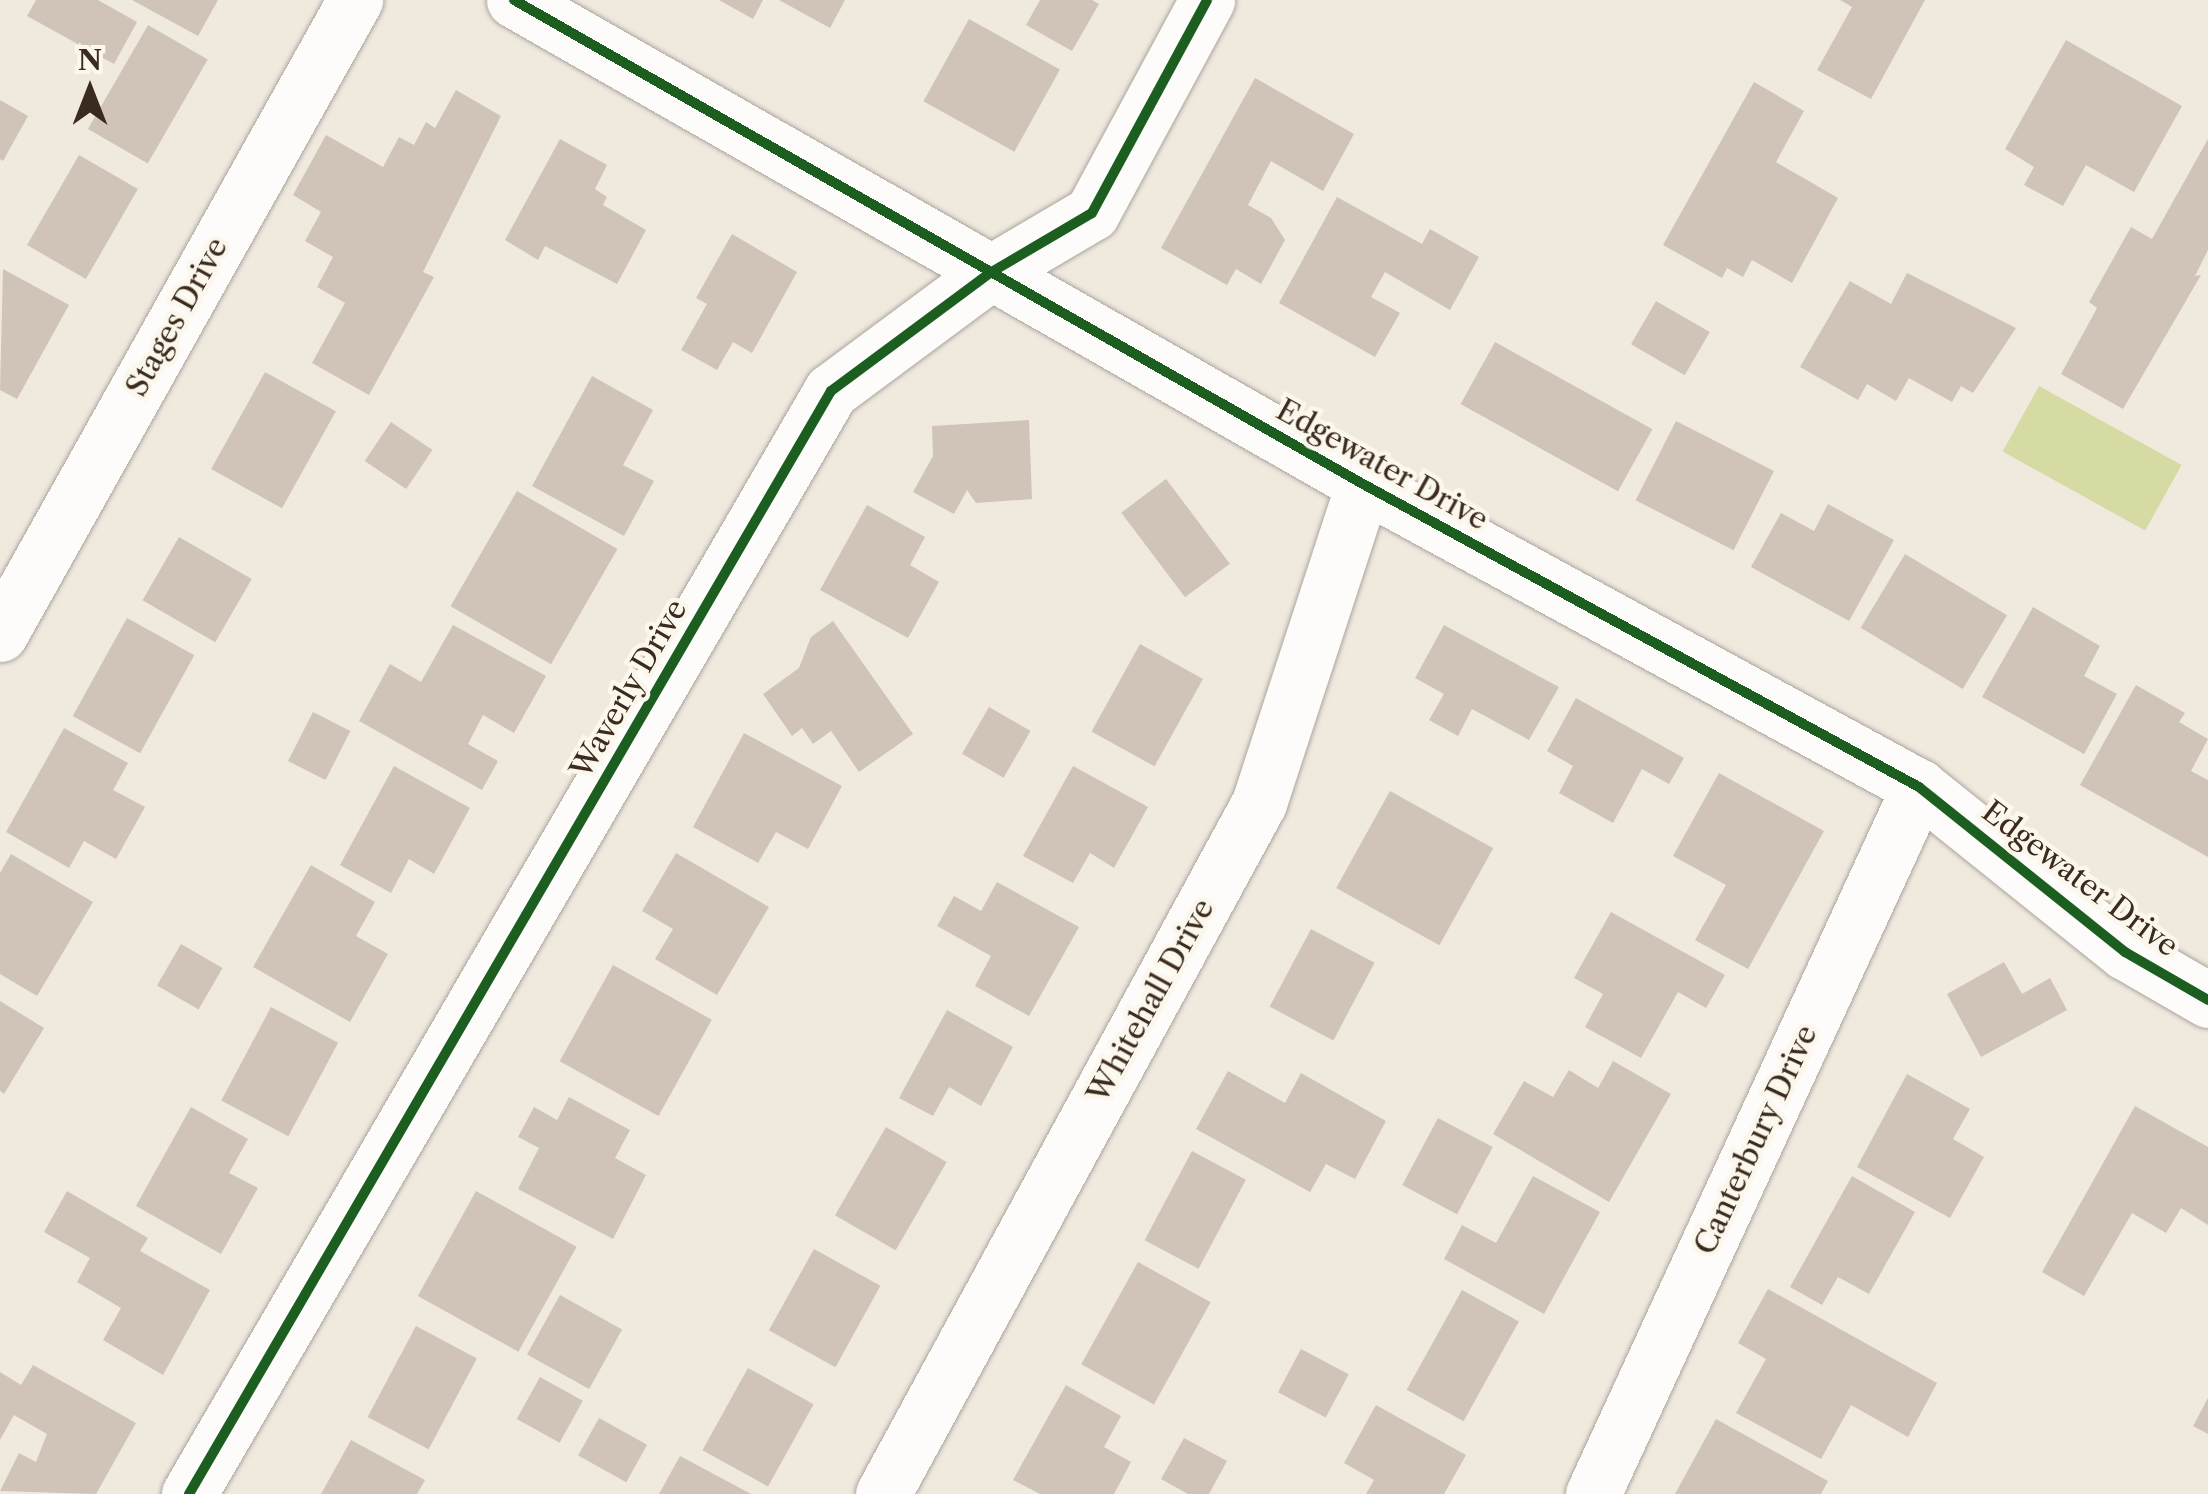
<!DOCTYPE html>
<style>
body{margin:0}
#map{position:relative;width:2208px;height:1494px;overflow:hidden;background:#f0e9de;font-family:"Libre Caslon Text",serif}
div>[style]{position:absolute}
.green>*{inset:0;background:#d5dba3;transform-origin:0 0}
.building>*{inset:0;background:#d0c4b9;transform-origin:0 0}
.roads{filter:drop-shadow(0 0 2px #aba59e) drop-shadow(0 0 2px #aba59e)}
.minor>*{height:55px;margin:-27.5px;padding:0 27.5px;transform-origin:27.5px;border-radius:27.5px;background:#fdfcfa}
.cycleway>*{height:10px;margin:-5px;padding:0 5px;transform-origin:5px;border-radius:5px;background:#1b5e20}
span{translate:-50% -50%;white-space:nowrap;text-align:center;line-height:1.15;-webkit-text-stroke:9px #fbf7ec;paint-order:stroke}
.street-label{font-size:30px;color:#3b2a1e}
.north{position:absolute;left:40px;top:40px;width:100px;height:100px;-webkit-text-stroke:8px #fbf7ec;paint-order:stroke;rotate:0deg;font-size:28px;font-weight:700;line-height:40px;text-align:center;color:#3b2a1e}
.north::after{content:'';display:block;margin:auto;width:35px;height:45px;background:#3b2a1e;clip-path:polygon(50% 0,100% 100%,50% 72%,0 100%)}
</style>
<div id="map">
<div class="green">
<i style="left:2039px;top:386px;width:163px;height:75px;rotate:29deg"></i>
</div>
<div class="building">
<i style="clip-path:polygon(36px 0,98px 0,137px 22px,114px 64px,27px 16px)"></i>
<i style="clip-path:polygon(132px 0,218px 0,198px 36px)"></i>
<i style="clip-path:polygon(719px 0,763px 0,753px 19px)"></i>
<i style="clip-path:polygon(779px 0,845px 0,830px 28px)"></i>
<i style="clip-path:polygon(1040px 0,1092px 0,1099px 4px,1072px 51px,1026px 25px)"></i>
<i style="clip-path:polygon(1840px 0,1925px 0,1871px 99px,1817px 70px,1852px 7px)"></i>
<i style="left:969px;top:19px;width:104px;height:94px;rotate:29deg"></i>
<i style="left:148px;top:25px;width:69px;height:120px;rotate:30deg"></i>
<i style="clip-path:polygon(2066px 40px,2182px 106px,2134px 192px,2086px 165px,2063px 206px,2024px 185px,2034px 167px,2005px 149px)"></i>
<i style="clip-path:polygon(1255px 78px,1354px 134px,1323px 191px,1271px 161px,1248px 205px,1271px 218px,1285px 240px,1261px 284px,1236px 269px,1227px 285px,1161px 248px)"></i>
<i style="clip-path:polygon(1754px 82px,1804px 111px,1776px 162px,1838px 198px,1792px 283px,1752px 260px,1743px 277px,1727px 268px,1722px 278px,1663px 245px)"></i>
<i style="clip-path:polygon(456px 90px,501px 116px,423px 272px,434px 277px,369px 395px,312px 363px,345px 303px,317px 287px,333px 257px,305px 241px,321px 212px,293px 195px,326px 135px,383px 167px,399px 137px,414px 145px,426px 122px,435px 128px)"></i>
<i style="clip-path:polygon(0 100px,28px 116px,3px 161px,0 159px)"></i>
<i style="clip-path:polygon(560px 139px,607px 165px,595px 189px,607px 197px,603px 205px,646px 230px,617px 284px,545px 246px,538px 260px,505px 240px)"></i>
<i style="clip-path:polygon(2208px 139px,2208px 250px,2195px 276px,2201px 275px,2123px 409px,2061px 374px,2097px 308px,2089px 302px,2131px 227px,2152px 239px)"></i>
<i style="left:79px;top:155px;width:68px;height:104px;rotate:30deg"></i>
<i style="clip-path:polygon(1337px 197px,1422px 244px,1430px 229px,1479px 257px,1450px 310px,1385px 272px,1371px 297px,1400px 313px,1375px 357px,1279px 303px)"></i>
<i style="clip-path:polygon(732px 234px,797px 272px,752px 353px,733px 342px,717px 370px,681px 350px,707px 304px,696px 298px)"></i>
<i style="clip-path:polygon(3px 269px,69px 305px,17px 399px,0 390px)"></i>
<i style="clip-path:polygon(1907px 273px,2016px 328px,1973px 393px,1961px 386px,1952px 402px,1909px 378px,1896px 401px,1867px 384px,1858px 400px,1800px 367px,1850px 281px,1891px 304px)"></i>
<i style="left:1656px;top:301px;width:62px;height:50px;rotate:30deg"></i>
<i style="left:1495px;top:342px;width:180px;height:71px;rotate:29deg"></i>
<i style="left:265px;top:372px;width:81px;height:111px;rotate:29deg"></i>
<i style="clip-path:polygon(592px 376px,653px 410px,623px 465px,654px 481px,624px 536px,532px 486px)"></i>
<i style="clip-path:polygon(1029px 420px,1032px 499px,976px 503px,967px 490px,954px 514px,913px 492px,933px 456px,932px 426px)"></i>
<i style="left:1676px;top:421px;width:110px;height:89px;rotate:27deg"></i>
<i style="left:391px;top:422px;width:50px;height:47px;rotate:34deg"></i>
<i style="left:1166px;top:479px;width:106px;height:56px;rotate:53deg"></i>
<i style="left:517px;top:491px;width:116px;height:133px;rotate:30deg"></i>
<i style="clip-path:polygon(1828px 504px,1894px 540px,1849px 621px,1751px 567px,1781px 513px,1814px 531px)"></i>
<i style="clip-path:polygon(867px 505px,925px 537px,910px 565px,939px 582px,908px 638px,820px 590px)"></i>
<i style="left:179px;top:537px;width:84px;height:73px;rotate:30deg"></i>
<i style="left:1905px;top:554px;width:119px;height:86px;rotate:31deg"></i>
<i style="clip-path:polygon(2033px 607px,2100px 646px,2084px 676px,2117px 694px,2084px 754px,1982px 697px)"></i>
<i style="left:127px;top:618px;width:77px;height:112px;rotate:29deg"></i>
<i style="clip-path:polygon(833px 621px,913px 734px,859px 772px,831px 731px,813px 744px,802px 728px,792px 736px,763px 694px,799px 668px,811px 637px)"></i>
<i style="clip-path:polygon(453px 625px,546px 676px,514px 733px,483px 715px,468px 744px,498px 761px,482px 790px,359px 721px,390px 664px,421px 682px)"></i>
<i style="clip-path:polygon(1444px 625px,1559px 687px,1529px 740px,1472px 709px,1458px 736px,1429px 720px,1444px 694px,1415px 678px)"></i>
<i style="left:1140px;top:644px;width:72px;height:100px;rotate:29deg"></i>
<i style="clip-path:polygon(2136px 685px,2185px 713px,2179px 722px,2208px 739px,2191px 771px,2208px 780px,2208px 857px,2080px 785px)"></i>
<i style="clip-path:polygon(1576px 698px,1684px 758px,1669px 784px,1642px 769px,1613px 823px,1559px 793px,1573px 766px,1547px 751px)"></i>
<i style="left:989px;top:707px;width:48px;height:54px;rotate:30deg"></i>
<i style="left:313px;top:712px;width:42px;height:55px;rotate:27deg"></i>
<i style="clip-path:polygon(64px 728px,128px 763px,113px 790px,145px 807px,116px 859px,84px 841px,69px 868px,6px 832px)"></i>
<i style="clip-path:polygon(744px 733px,842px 786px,808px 849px,776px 832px,758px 863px,693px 827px)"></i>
<i style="clip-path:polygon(394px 766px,470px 808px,434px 874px,409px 859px,391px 893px,340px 865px)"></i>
<i style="clip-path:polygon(1073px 766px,1148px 807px,1114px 868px,1090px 853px,1073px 883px,1023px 856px)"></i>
<i style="clip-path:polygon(1719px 773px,1824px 831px,1748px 969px,1695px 940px,1726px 885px,1673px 856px)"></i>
<i style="left:1390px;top:791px;width:118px;height:111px;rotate:29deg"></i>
<i style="clip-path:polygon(676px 853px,769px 907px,717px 995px,655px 959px,673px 929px,642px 911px)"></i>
<i style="clip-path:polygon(11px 854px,93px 902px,37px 996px,0 974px,0 873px)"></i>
<i style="clip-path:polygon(311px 865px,375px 902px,356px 936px,388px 954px,350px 1022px,253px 967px)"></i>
<i style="clip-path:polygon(997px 882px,1079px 927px,1029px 1016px,975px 986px,991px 956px,937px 926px,954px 896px,981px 911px)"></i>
<i style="clip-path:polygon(1611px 912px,1725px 975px,1706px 1008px,1678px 992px,1641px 1058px,1585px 1027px,1603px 994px,1574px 978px)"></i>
<i style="left:1311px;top:929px;width:72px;height:88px;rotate:28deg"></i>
<i style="left:181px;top:944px;width:48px;height:48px;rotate:30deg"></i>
<i style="clip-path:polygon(2004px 962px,2022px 994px,2050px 978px,2067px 1010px,1981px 1057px,1947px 994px)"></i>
<i style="left:613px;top:965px;width:113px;height:110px;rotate:29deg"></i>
<i style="clip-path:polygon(0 1001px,44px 1028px,4px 1094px,0 1091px)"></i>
<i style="left:271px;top:1007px;width:76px;height:106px;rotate:28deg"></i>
<i style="clip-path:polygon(947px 1010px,1013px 1047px,981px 1106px,949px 1087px,933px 1116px,899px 1098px)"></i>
<i style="clip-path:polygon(1613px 1061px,1671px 1094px,1609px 1202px,1493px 1134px,1524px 1081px,1553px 1097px,1569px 1070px,1598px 1088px)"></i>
<i style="clip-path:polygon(1228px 1071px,1285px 1103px,1301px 1073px,1386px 1121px,1355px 1179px,1326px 1164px,1310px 1192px,1196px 1129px)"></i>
<i style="clip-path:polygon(1907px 1074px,1970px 1109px,1953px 1139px,1984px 1157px,1950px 1218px,1857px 1167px)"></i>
<i style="clip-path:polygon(569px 1097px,630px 1130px,615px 1158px,646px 1175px,613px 1239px,518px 1189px,539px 1148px,518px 1137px,534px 1107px,557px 1120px)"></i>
<i style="clip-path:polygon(2135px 1106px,2208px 1147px,2208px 1225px,2181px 1208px,2166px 1233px,2132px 1213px,2084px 1296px,2042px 1272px)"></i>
<i style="clip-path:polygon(191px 1107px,248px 1139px,229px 1173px,258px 1188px,221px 1254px,136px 1206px)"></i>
<i style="left:1438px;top:1118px;width:62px;height:76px;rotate:28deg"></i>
<i style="left:886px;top:1127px;width:70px;height:102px;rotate:30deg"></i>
<i style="left:1192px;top:1151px;width:61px;height:101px;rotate:28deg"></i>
<i style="clip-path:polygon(1533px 1176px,1600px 1212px,1544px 1314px,1444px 1259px,1462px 1225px,1496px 1243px)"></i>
<i style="clip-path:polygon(1852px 1176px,1915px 1212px,1869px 1294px,1838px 1277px,1822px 1305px,1790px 1287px)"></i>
<i style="clip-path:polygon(67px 1191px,148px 1238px,140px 1251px,210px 1290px,163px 1375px,103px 1340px,121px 1308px,77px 1282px,90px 1258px,44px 1232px)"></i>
<i style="left:476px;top:1191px;width:115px;height:120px;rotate:29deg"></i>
<i style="left:814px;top:1249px;width:76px;height:93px;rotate:29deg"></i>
<i style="left:1138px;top:1262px;width:83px;height:117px;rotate:29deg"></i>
<i style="clip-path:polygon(1768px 1289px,1937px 1383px,1908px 1437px,1851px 1405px,1821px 1459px,1736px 1413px,1766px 1359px,1738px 1343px)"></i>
<i style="left:1462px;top:1290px;width:65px;height:114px;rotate:29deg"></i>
<i style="left:560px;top:1295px;width:71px;height:68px;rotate:29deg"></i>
<i style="left:416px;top:1326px;width:69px;height:103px;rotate:28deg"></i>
<i style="left:1301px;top:1349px;width:54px;height:49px;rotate:28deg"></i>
<i style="clip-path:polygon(33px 1365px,136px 1423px,96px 1494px,0 1491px,19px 1453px,36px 1462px,47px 1434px,14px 1415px,0 1440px,0 1372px,21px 1385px)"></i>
<i style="left:748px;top:1368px;width:75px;height:94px;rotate:29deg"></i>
<i style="left:540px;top:1377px;width:49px;height:48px;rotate:29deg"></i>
<i style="clip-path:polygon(1066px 1385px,1121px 1416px,1104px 1447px,1131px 1462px,1114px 1494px,1040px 1494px,1013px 1480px)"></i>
<i style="clip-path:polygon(2208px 1398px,2208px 1434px,2193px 1426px)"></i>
<i style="clip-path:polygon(1376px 1405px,1466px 1455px,1444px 1494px,1366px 1494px,1374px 1480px,1344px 1463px)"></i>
<i style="left:599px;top:1418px;width:55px;height:43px;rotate:29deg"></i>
<i style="clip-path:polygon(1716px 1419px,1828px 1481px,1821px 1494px,1675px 1494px)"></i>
<i style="clip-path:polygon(1184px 1438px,1227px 1461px,1209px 1494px,1188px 1494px,1161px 1479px)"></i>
<i style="clip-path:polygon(351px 1440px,425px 1480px,417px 1494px,321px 1494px)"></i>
<i style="clip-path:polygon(680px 1456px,751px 1494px,659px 1494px)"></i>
</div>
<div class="roads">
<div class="minor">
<i style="left:514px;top:0;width:977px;rotate:29.69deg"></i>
<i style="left:1363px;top:484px;width:633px;rotate:28.59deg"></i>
<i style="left:1919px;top:787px;width:264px;rotate:38.7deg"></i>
<i style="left:2125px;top:952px;width:96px;rotate:30deg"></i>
<i style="left:0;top:634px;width:727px;rotate:-60.75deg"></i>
<i style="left:189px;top:1494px;width:1276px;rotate:-59.8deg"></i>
<i style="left:831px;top:391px;width:198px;rotate:-36.6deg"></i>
<i style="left:990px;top:273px;width:118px;rotate:-30.5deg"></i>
<i style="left:1092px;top:213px;width:242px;rotate:-61.6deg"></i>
<i style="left:883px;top:1494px;width:787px;rotate:-61.45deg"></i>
<i style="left:1259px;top:803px;width:336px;rotate:-71.9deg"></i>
<i style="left:1593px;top:1494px;width:779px;rotate:-65.25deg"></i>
</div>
</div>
<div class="cycleway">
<i style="left:514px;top:0;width:977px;rotate:29.69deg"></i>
<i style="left:1363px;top:484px;width:633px;rotate:28.59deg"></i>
<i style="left:1919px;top:787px;width:264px;rotate:38.7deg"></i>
<i style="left:2125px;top:952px;width:96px;rotate:30deg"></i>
<i style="left:189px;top:1494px;width:1276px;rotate:-59.8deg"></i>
<i style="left:831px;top:391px;width:198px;rotate:-36.6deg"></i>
<i style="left:990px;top:273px;width:118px;rotate:-30.5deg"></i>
<i style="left:1092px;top:213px;width:242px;rotate:-61.6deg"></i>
</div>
<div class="street-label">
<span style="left:177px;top:317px;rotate:-61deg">Stages Drive</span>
<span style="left:1382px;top:465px;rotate:29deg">Edgewater Drive</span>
<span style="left:629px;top:689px;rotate:-60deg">Waverly Drive</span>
<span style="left:2080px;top:879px;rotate:37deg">Edgewater Drive</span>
<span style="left:1151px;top:1001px;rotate:-61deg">Whitehall Drive</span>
<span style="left:1756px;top:1140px;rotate:-65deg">Canterbury Drive</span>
</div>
<div class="north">N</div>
</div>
